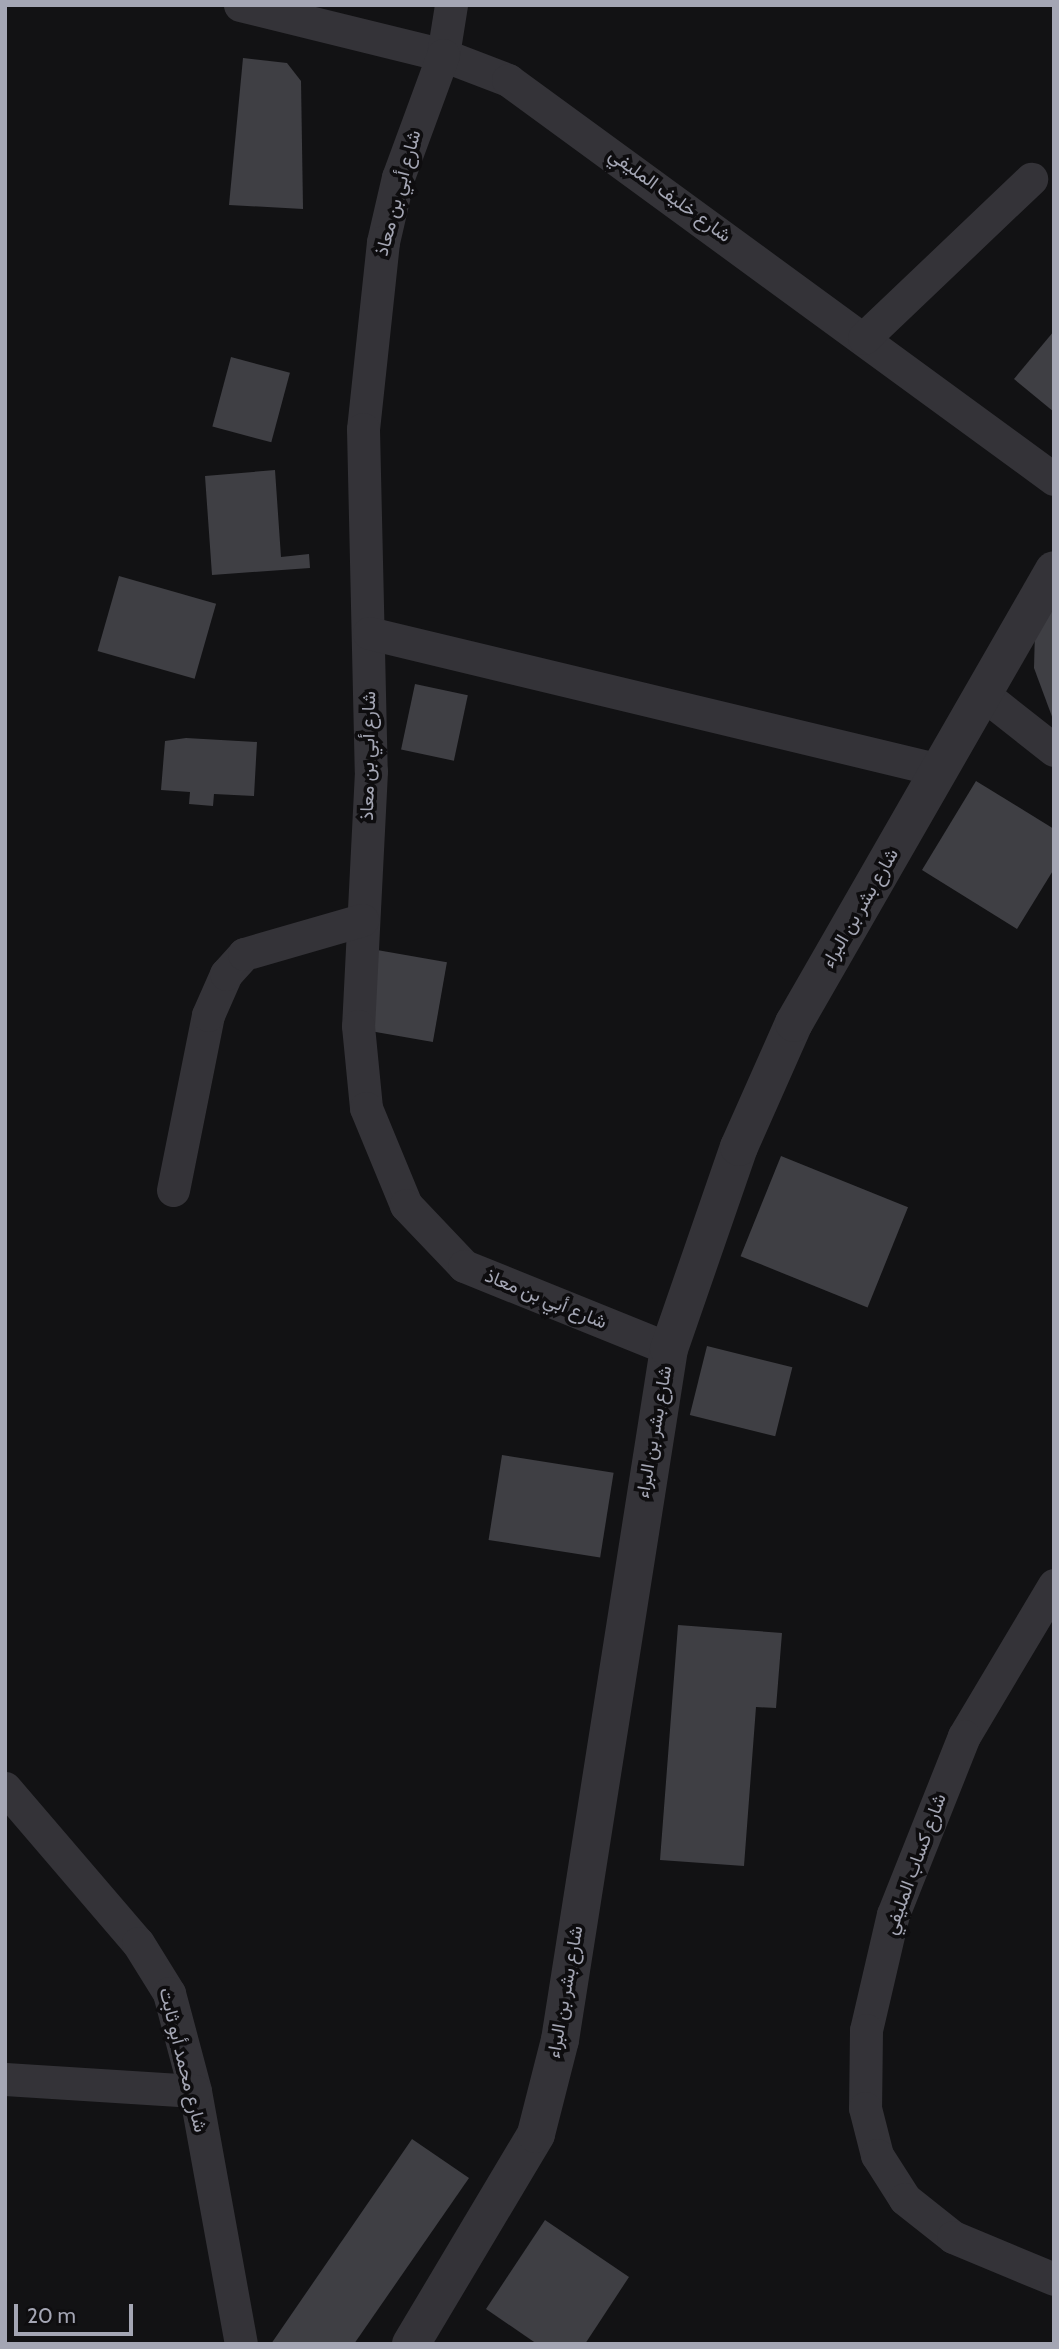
<!DOCTYPE html>
<meta charset="utf-8">
<style>
body{margin:0}
#map{position:relative;width:1059px;height:2349px;overflow:hidden;background:#121214;font-family:Cabin,Vazirmatn,sans-serif}
div>[style]{position:absolute}
.building>*{inset:0;background:#3f3f44;transform-origin:0 0}
.minor>*{height:33px;margin:-16.5px;padding:0 16.5px;transform-origin:16.5px;border-radius:16.5px;background:#343338}
.tertiary>*{height:38px;margin:-19px;padding:0 19px;transform-origin:19px;border-radius:19px;background:#343338}
span{translate:-50% -50%;white-space:nowrap;text-align:center;line-height:1.15;-webkit-text-stroke:7px #0e0d0f;paint-order:stroke}
.street-label{font-size:19px;color:#a4a6b4}
.frame{position:absolute;inset:0;border:7px solid #a4a6b4;pointer-events:none}
.scale{position:absolute;left:14px;top:2304px;width:119px;height:32px;box-sizing:border-box;border:4px solid #a4a6b4;border-top:0;padding-left:9px;font-size:21px;line-height:24px;white-space:nowrap;color:#a4a6b4;-webkit-text-stroke:5px #0e0d0f;paint-order:stroke}
</style>
<div id="map">
<div class="building">
<i style="clip-path:polygon(243px 58px,287px 63px,301px 81px,303px 209px,229px 205px)"></i>
<i style="clip-path:polygon(1054px 331px,1054px 412px,1014px 379px)"></i>
<i style="left:231px;top:357px;width:61px;height:72px;rotate:15deg"></i>
<i style="clip-path:polygon(275px 470px,281px 557px,309px 554px,310px 568px,212px 575px,205px 476px)"></i>
<i style="left:119px;top:576px;width:101px;height:78px;rotate:16deg"></i>
<i style="clip-path:polygon(1054px 588px,1054px 722px,1034px 668px,1035px 630px)"></i>
<i style="left:415px;top:684px;width:54px;height:67px;rotate:12deg"></i>
<i style="clip-path:polygon(186px 738px,257px 742px,254px 796px,214px 794px,213px 806px,189px 804px,190px 792px,161px 790px,165px 741px)"></i>
<i style="clip-path:polygon(976px 781px,1054px 829px,1054px 869px,1017px 929px,922px 870px)"></i>
<i style="left:377px;top:950px;width:71px;height:81px;rotate:10deg"></i>
<i style="left:781px;top:1156px;width:137px;height:108px;rotate:22deg"></i>
<i style="left:707px;top:1346px;width:88px;height:71px;rotate:14deg"></i>
<i style="left:502px;top:1455px;width:113px;height:86px;rotate:9deg"></i>
<i style="clip-path:polygon(678px 1625px,782px 1633px,776px 1708px,756px 1707px,744px 1866px,660px 1860px)"></i>
<i style="clip-path:polygon(412px 2139px,469px 2178px,354px 2344px,271px 2344px)"></i>
<i style="clip-path:polygon(545px 2220px,629px 2277px,585px 2344px,537px 2344px,486px 2309px)"></i>
</div>
<div class="minor">
<i style="left:240px;top:5px;width:209px;rotate:13.8deg"></i>
<i style="left:443px;top:55px;width:70px;rotate:21deg"></i>
<i style="left:508px;top:80px;width:676px;rotate:36.16deg"></i>
<i style="left:451px;top:5px;width:51px;rotate:99.1deg"></i>
<i style="left:443px;top:55px;width:130px;rotate:110.2deg"></i>
<i style="left:398px;top:177px;width:67px;rotate:103deg"></i>
<i style="left:383px;top:242px;width:188px;rotate:96.1deg"></i>
<i style="left:363px;top:429px;width:342px;rotate:88.7deg"></i>
<i style="left:371px;top:771px;width:255px;rotate:92.9deg"></i>
<i style="left:358px;top:1026px;width:82px;rotate:84.4deg"></i>
<i style="left:366px;top:1108px;width:105px;rotate:67.6deg"></i>
<i style="left:406px;top:1205px;width:84px;rotate:46.4deg"></i>
<i style="left:464px;top:1266px;width:221px;rotate:22deg"></i>
<i style="left:864px;top:338px;width:231px;rotate:-43.6deg"></i>
<i style="left:369px;top:633px;width:586px;rotate:13.51deg"></i>
<i style="left:983px;top:694px;width:90px;rotate:38.3deg"></i>
<i style="left:173px;top:1190px;width:178px;rotate:-78.7deg"></i>
<i style="left:208px;top:1015px;width:45px;rotate:-66.3deg"></i>
<i style="left:226px;top:974px;width:27px;rotate:-48deg"></i>
<i style="left:244px;top:954px;width:123px;rotate:-16.1deg"></i>
<i style="left:1054px;top:1585px;width:176px;rotate:120.8deg"></i>
<i style="left:964px;top:1736px;width:192px;rotate:111.7deg"></i>
<i style="left:893px;top:1914px;width:119px;rotate:103.1deg"></i>
<i style="left:866px;top:2030px;width:78px;rotate:90.7deg"></i>
<i style="left:865px;top:2108px;width:49px;rotate:75.7deg"></i>
<i style="left:877px;top:2155px;width:52px;rotate:57.5deg"></i>
<i style="left:905px;top:2199px;width:61px;rotate:38.4deg"></i>
<i style="left:953px;top:2237px;width:109px;rotate:22.6deg"></i>
<i style="left:5px;top:1788px;width:204px;rotate:49.4deg"></i>
<i style="left:138px;top:1943px;width:59px;rotate:58.2deg"></i>
<i style="left:169px;top:1993px;width:101px;rotate:75.1deg"></i>
<i style="left:195px;top:2091px;width:257px;rotate:79.7deg"></i>
<i style="left:5px;top:2079px;width:190px;rotate:3.6deg"></i>
</div>
<div class="tertiary">
<i style="left:411px;top:2344px;width:244px;rotate:-59.2deg"></i>
<i style="left:536px;top:2134px;width:97px;rotate:-75.7deg"></i>
<i style="left:560px;top:2040px;width:700px;rotate:-81.04deg"></i>
<i style="left:669px;top:1349px;width:214px;rotate:-70.9deg"></i>
<i style="left:739px;top:1147px;width:136px;rotate:-66.1deg"></i>
<i style="left:794px;top:1023px;width:522px;rotate:-60.15deg"></i>
</div>
<div class="street-label">
<span style="left:398px;top:193px;rotate:-75deg">شارع أبي بن معاذ</span>
<span style="left:670px;top:195px;rotate:36deg">شارع خليف المليفي</span>
<span style="left:368px;top:756px;rotate:-89deg">شارع أبي بن معاذ</span>
<span style="left:860px;top:908px;rotate:-60deg">شارع بشر بن البراء</span>
<span style="left:546px;top:1299px;rotate:22deg">شارع أبي بن معاذ</span>
<span style="left:654px;top:1432px;rotate:-80deg">شارع بشر بن البراء</span>
<span style="left:915px;top:1864px;rotate:-70deg">شارع كساب المليفي</span>
<span style="left:565px;top:1992px;rotate:-80deg">شارع بشر بن البراء</span>
<span style="left:183px;top:2060px;rotate:76deg">شارع محمد أبو ثابت</span>
</div>
<div class="frame"></div>
<div class="scale">20 m</div>
</div>
